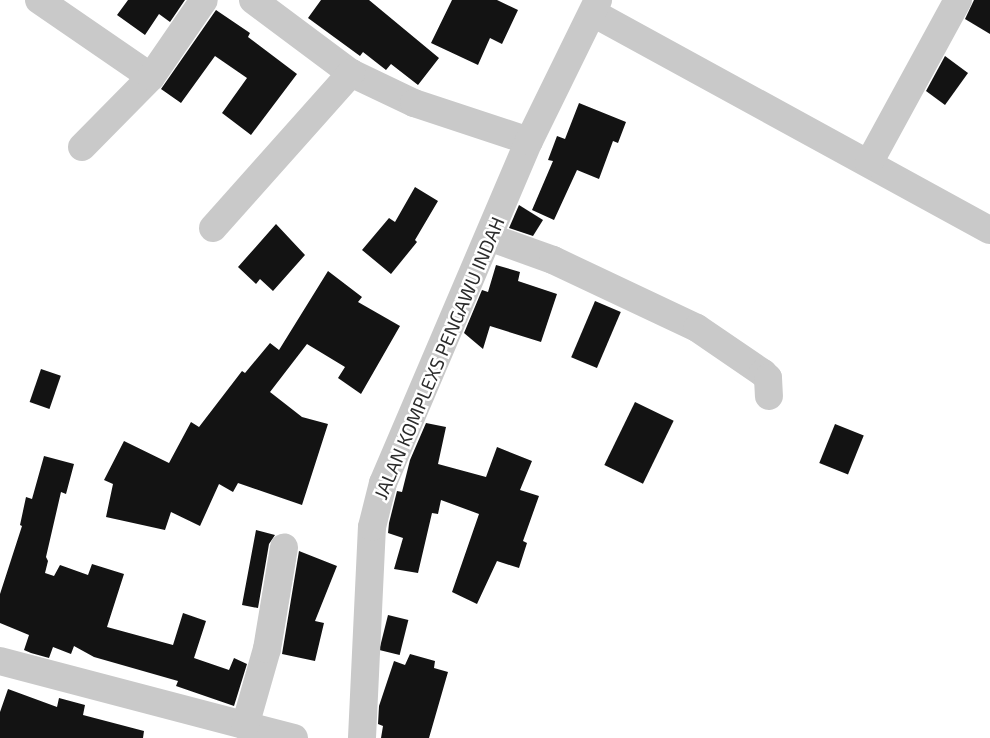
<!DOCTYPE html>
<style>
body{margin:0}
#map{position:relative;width:990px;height:738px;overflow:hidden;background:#fff;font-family:"Exo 2",sans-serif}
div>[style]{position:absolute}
.building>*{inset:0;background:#131313;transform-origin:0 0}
.minor>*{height:28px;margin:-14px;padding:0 14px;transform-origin:14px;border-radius:14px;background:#c9c9c9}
span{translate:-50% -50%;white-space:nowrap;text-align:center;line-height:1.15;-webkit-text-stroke:5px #fff;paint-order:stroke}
.street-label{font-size:19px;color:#2c2c2c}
</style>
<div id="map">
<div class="building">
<i style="clip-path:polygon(128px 0,185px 0,170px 22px,159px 14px,145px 35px,117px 15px)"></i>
<i style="clip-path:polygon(321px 0,369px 0,439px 58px,418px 85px,391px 64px,386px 70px,363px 52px,360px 56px,308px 18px)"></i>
<i style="clip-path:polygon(452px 0,497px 0,518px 10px,502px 44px,490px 38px,478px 65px,431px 43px)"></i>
<i style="clip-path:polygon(974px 0,990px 0,990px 34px,965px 19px)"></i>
<i style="clip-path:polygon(216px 10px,250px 33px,248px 37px,297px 74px,251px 135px,222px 113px,247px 78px,215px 56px,181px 103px,161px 89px)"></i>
<i style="clip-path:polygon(945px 56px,968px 73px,945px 105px,926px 91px)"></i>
<i style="clip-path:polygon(579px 103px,626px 122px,618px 143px,613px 141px,599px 179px,577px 170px,554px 220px,532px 210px,553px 161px,548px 160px,557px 136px,565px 139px)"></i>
<i style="clip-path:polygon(415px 187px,438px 201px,415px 240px,417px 242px,391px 274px,362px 250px,389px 218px,395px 222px)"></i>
<i style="clip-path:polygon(519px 205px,543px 220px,533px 236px,509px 228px)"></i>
<i style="clip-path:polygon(276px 224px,305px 255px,273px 291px,260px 279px,256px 284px,238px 267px)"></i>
<i style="clip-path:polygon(496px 265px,520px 272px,518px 281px,557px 294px,541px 342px,490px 326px,483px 349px,464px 333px,482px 290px,488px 292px)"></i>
<i style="clip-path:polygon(328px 271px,362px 297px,358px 302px,400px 326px,361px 394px,338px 378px,345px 367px,307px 344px,270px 392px,302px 417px,328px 424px,302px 505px,238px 483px,233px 492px,219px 484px,200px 526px,171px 512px,165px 530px,106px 517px,113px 484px,104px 480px,124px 441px,169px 463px,191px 422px,199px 427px,242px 371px,245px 373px,270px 343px,279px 350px)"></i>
<i style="left:595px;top:301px;width:28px;height:61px;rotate:23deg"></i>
<i style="left:41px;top:369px;width:21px;height:35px;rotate:19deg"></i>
<i style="left:635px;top:402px;width:43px;height:70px;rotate:26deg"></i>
<i style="clip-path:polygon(426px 423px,446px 427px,438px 464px,486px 477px,497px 447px,532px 461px,520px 490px,539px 496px,523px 541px,527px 543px,519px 568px,497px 561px,477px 604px,452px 592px,479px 514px,441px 500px,438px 514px,432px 513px,418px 573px,394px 569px,403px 538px,388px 533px,389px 523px,397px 491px,402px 492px,410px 460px)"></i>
<i style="left:835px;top:424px;width:31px;height:42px;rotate:22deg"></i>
<i style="clip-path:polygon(44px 456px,74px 464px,66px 494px,61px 492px,46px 557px,48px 561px,45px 573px,54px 576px,60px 565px,88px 575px,92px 564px,124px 574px,107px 627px,173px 645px,183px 613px,206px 621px,194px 658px,229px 670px,234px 658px,247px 664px,234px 706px,176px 686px,178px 681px,94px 657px,74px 646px,71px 654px,53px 647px,49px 658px,31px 653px,24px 650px,29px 635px,0 623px,0 594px,22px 526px,20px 525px,26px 497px,32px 499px)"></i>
<i style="clip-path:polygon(256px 530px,275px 535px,269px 544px,258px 608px,242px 605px)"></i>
<i style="clip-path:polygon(299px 551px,337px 566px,315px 621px,324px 623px,315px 661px,282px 654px)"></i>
<i style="left:388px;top:615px;width:21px;height:36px;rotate:14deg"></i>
<i style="clip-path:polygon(410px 654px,435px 661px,434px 668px,448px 672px,429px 738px,381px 738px,383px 726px,378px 724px,379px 706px,394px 661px,405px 665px)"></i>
<i style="clip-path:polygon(8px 689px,57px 707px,59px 698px,85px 705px,83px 715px,144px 731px,143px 738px,0 738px,0 712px)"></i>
</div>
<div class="minor">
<i style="left:39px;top:0;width:136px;rotate:34.5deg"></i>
<i style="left:253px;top:0;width:122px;rotate:36.7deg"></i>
<i style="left:351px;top:73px;width:70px;rotate:25.5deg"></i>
<i style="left:414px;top:103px;width:121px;rotate:18.3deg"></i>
<i style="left:593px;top:13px;width:452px;rotate:28.7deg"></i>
<i style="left:82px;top:147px;width:98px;rotate:-45.4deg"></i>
<i style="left:151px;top:77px;width:93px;rotate:-55.5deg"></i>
<i style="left:869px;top:163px;width:186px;rotate:-61.4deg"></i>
<i style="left:213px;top:228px;width:208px;rotate:-48.3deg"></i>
<i style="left:489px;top:237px;width:68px;rotate:19.8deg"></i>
<i style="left:553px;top:260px;width:159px;rotate:25.3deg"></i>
<i style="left:697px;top:328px;width:80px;rotate:34.3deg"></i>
<i style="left:763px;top:373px;width:7px;rotate:45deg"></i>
<i style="left:768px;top:378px;width:18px;rotate:87deg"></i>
<i style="left:0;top:661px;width:304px;rotate:14.7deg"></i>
<i style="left:245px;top:726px;width:80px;rotate:-74.1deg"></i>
<i style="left:267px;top:649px;width:103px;rotate:-80.5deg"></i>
<i style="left:362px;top:738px;width:211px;rotate:-87.3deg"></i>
<i style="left:372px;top:527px;width:45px;rotate:-76deg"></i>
<i style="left:383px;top:483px;width:372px;rotate:-66.9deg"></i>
<i style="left:529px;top:141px;width:157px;rotate:-63.9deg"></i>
</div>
<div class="street-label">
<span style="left:439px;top:358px;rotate:-67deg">JALAN KOMPLEXS PENGAWU INDAH</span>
</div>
</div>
